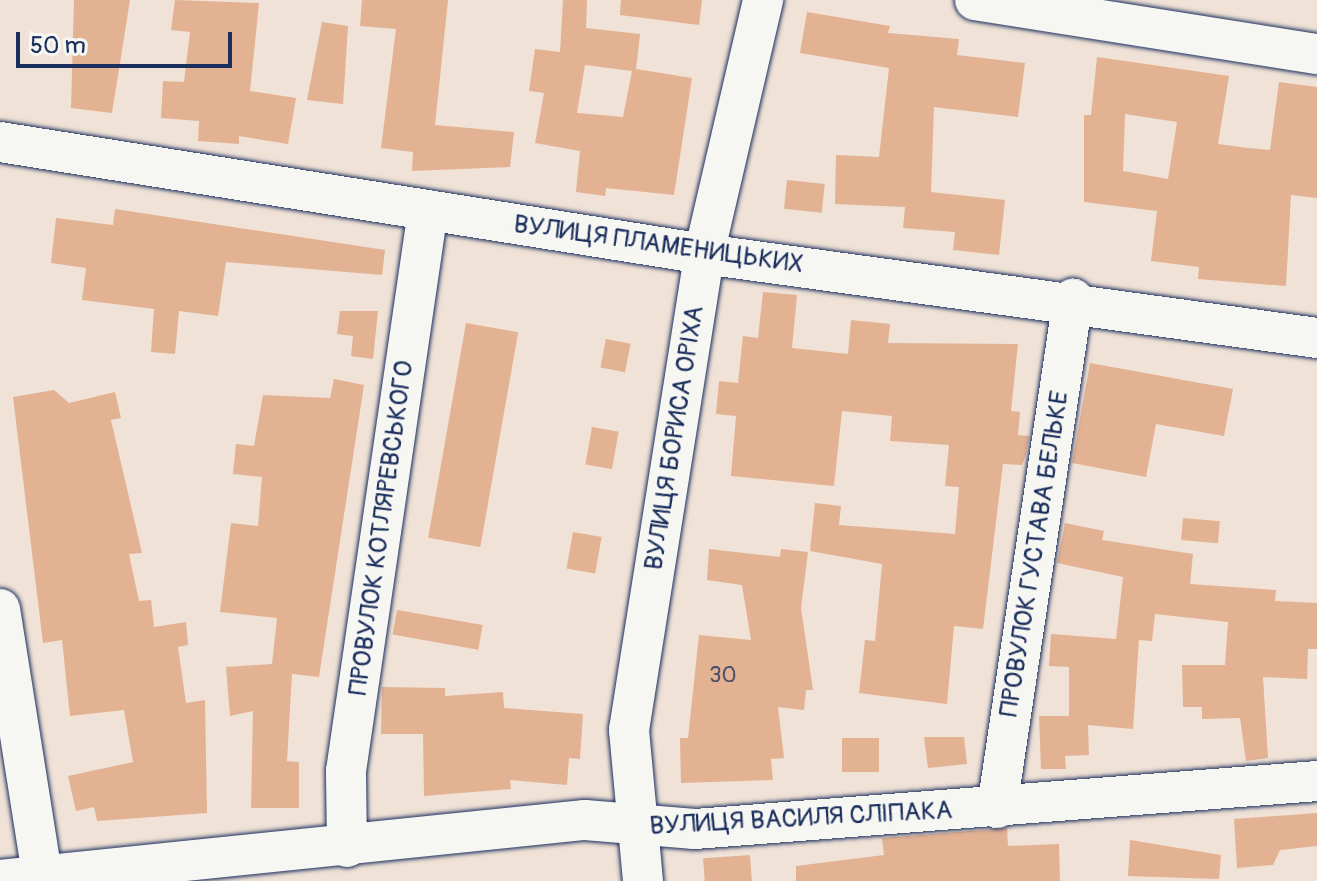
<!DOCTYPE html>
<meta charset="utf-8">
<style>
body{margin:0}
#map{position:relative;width:1317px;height:881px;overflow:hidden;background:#f0e2d6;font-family:Pangolin,sans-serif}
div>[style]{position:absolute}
.building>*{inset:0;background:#e2b293;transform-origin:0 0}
.roads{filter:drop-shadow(0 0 2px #1b2f5e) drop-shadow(0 0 2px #1b2f5e)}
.minor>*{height:40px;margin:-20px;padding:0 20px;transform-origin:20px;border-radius:20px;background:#f6f6f2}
span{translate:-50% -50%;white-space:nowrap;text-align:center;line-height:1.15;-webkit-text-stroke:7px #f6f6f2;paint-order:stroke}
.number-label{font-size:22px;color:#4d506b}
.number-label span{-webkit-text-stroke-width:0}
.street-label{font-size:26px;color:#1b2f5e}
.scale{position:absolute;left:16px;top:32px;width:216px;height:36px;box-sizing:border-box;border:4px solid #1b2f5e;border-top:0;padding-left:10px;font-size:24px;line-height:28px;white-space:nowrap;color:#1b2f5e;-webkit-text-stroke:6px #f6f6f2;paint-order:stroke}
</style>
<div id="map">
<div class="building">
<i style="clip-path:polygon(74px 0,130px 0,112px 113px,71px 108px)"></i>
<i style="clip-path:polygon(175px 0,259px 3px,250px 91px,296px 98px,288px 144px,239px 136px,239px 144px,198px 141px,199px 121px,161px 118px,163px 81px,184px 82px,190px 32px,171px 30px)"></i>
<i style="clip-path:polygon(362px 0,448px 0,435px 125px,514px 132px,510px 167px,412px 171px,413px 152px,381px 148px,396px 29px,360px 26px)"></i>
<i style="clip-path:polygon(evenodd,563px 0,587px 0,586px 28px,640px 34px,636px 69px,692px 78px,674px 195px,606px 188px,605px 196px,576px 192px,580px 151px,535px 143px,544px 93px,529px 91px,535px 49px,560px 52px,563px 0,585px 65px,632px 71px,623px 117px,577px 113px,585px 65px)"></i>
<i style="clip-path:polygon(621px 0,702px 0,699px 25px,620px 15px)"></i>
<i style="clip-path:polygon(807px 12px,890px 26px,888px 33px,959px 39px,957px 55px,1025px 63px,1018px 117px,934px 107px,931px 192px,1005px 200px,999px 255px,953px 250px,955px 232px,903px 228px,905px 207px,835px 204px,836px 155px,879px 157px,889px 68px,800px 53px)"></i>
<i style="clip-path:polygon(322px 22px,348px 26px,343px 104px,307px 100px)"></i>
<i style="clip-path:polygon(evenodd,1097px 57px,1229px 76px,1218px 144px,1248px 148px,1270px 150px,1279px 82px,1317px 87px,1317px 198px,1291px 195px,1286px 286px,1198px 279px,1199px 267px,1151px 261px,1157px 211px,1084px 202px,1084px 115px,1091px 115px,1097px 57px,1125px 114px,1177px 122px,1168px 179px,1123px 171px,1125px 114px)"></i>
<i style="left:787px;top:180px;width:38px;height:29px;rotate:6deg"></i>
<i style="clip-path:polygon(115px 209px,385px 250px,382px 275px,226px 262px,218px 316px,179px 311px,175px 354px,151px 352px,154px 309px,82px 300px,86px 268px,51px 263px,56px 218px,113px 225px)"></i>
<i style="clip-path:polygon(763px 292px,797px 295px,792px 348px,848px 354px,851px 320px,890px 324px,888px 343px,1018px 344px,1011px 411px,1020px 412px,1018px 435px,1029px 436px,1026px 455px,1022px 465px,1003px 464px,983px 629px,954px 626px,947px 704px,859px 693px,865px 640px,875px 641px,882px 564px,810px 551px,815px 503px,841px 506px,839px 525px,955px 534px,959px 487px,945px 486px,949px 445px,890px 441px,892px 416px,842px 411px,834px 486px,731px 476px,736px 416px,716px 414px,719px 381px,738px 383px,743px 336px,758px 338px)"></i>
<i style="clip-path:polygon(340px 311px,378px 311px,373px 359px,351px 356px,353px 336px,337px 334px)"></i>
<i style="left:466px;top:323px;width:53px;height:218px;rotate:10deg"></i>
<i style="left:606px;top:339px;width:25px;height:29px;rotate:11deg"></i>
<i style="clip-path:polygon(1090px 363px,1233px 389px,1224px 436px,1156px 424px,1146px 477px,1072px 463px)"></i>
<i style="clip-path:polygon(334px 379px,364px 385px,319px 677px,292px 674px,287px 761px,299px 762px,299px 808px,251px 808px,253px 711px,230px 716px,226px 667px,272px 664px,277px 618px,220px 612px,231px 523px,258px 526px,262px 477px,233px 474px,236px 444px,254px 446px,263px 395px,330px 398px)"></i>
<i style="clip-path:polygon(54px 390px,69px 403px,115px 392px,121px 418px,111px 420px,142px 553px,129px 554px,139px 601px,151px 600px,154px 627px,186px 622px,188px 645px,178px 647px,186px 703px,205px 700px,207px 813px,97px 821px,94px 807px,76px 811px,68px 776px,133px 762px,124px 710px,70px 716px,62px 640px,43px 643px,13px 397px)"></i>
<i style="left:592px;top:427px;width:27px;height:38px;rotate:10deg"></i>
<i style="left:1183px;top:518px;width:37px;height:22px;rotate:5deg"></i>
<i style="clip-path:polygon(1065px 523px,1104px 531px,1102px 540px,1193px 554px,1190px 584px,1276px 590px,1275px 601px,1317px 603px,1317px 649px,1308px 649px,1307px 679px,1263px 677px,1268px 758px,1246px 761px,1240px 718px,1202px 719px,1202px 707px,1183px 707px,1182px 665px,1225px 665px,1228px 622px,1155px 614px,1152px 641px,1139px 640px,1133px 729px,1088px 725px,1089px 755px,1065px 756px,1066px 769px,1041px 769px,1039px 716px,1069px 716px,1069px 667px,1049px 666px,1051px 634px,1116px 639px,1123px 577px,1057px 563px)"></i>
<i style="left:573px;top:532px;width:29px;height:37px;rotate:10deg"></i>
<i style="clip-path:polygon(709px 549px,780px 557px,781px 549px,808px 552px,801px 608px,813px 690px,806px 690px,804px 710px,778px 707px,784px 758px,771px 759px,773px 780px,681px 783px,680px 738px,688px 738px,699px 635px,751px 640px,742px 585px,707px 580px)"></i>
<i style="left:397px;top:610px;width:87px;height:25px;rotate:10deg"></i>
<i style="clip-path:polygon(382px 687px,445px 688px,445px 696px,503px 692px,504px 708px,583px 714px,580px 759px,569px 758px,567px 785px,510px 780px,511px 789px,424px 796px,423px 734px,381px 734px)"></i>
<i style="clip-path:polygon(924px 737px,964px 737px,967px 764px,928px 768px)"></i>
<i style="left:879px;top:738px;width:34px;height:37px;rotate:90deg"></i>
<i style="clip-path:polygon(1317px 813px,1317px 846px,1280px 850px,1273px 865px,1237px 868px,1234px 819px)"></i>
<i style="clip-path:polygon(1007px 828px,1008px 846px,1059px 844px,1060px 881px,796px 881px,796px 866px,884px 855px,882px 838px)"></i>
<i style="clip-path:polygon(1130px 840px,1221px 855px,1219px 879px,1128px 876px)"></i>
<i style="left:750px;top:855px;width:26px;height:47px;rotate:86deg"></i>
</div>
<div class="roads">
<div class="minor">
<i style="left:975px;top:0;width:346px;rotate:9deg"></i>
<i style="left:0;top:142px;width:713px;rotate:9.04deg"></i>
<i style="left:704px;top:254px;width:619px;rotate:7.8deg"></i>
<i style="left:0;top:609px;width:275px;rotate:81deg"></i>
<i style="left:997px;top:808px;width:515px;rotate:-81.51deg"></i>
<i style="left:347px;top:847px;width:76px;rotate:-90.8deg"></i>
<i style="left:346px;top:771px;width:567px;rotate:-81.68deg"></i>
<i style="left:0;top:880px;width:588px;rotate:-5.86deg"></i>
<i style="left:585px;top:820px;width:110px;rotate:4.7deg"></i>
<i style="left:695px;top:829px;width:624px;rotate:-4.41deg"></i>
<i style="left:643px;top:881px;width:152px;rotate:-95.3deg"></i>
<i style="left:629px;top:730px;width:482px;rotate:-81deg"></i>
<i style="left:704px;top:254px;width:261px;rotate:-76.9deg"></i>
</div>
</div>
<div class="number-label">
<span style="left:723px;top:676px">30</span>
</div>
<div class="street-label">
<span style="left:658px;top:245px;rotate:8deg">ВУЛИЦЯ ПЛАМЕНИЦЬКИХ</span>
<span style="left:675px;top:438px;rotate:-81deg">ВУЛИЦЯ БОРИСА ОРІХА</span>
<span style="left:382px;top:528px;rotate:-82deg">ПРОВУЛОК КОТЛЯРЕВСЬКОГО</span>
<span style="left:1035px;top:554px;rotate:-81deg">ПРОВУЛОК ГУСТАВА БЕЛЬКЕ</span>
<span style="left:801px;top:819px;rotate:-3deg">ВУЛИЦЯ ВАСИЛЯ СЛІПАКА</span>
</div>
<div class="scale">50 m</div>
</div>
